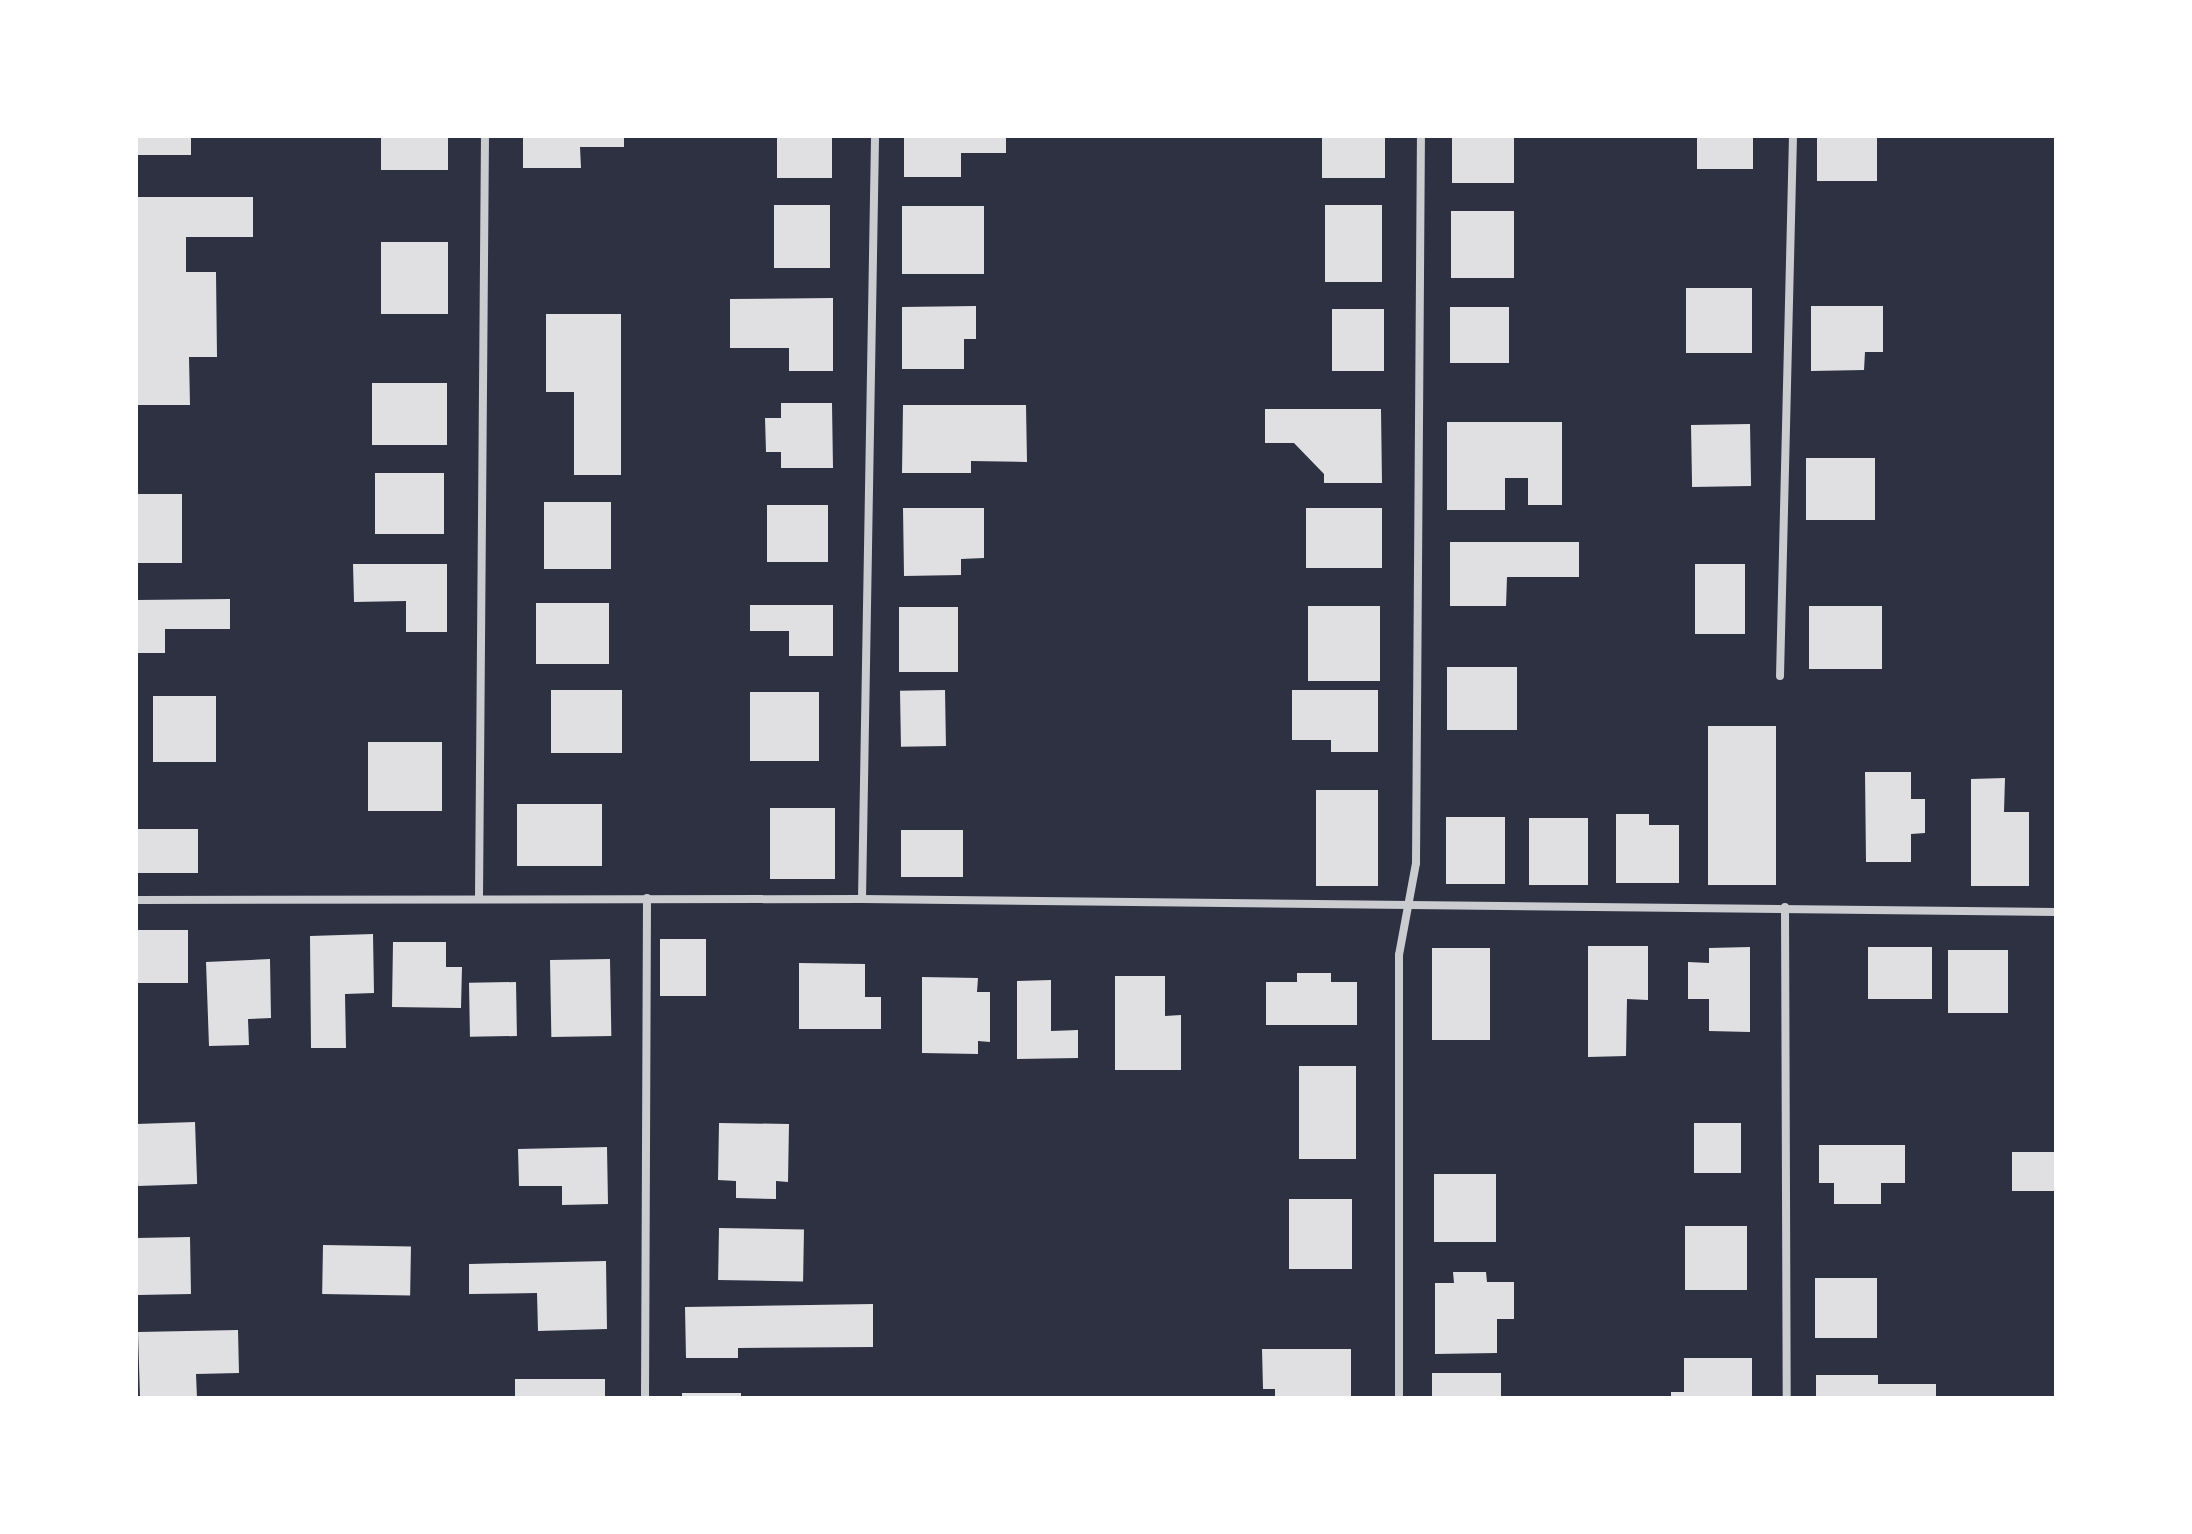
<!DOCTYPE html>
<style>
body{margin:0}
#map{position:relative;width:2192px;height:1534px;overflow:hidden;background:#2d3142;font-family:"Playfair Display",serif}
div>[style]{position:absolute}
.building>*{inset:0;background:#e0e0e3;transform-origin:0 0}
.minor>*{height:8px;margin:-4px;padding:0 4px;transform-origin:4px;border-radius:4px;background:#caccd0}
span{translate:-50% -50%;white-space:nowrap;text-align:center;line-height:1.15;-webkit-text-stroke:6px #fff;paint-order:stroke}
.frame{position:absolute;inset:0;border:138px solid #fff;pointer-events:none}
</style>
<div id="map">
<div class="building">
<i style="left:136px;top:136px;width:55px;height:19px"></i>
<i style="left:381px;top:136px;width:67px;height:34px"></i>
<i style="clip-path:polygon(523px 136px,624px 136px,624px 147px,580px 147px,581px 168px,523px 168px)"></i>
<i style="left:777px;top:136px;width:55px;height:42px"></i>
<i style="clip-path:polygon(904px 136px,1006px 136px,1006px 153px,961px 153px,961px 177px,904px 177px)"></i>
<i style="left:1322px;top:136px;width:63px;height:42px"></i>
<i style="left:1452px;top:136px;width:62px;height:47px"></i>
<i style="left:1697px;top:136px;width:56px;height:33px"></i>
<i style="left:1817px;top:136px;width:60px;height:45px"></i>
<i style="clip-path:polygon(136px 197px,253px 197px,253px 237px,186px 237px,186px 272px,216px 272px,217px 357px,189px 357px,190px 405px,136px 405px)"></i>
<i style="left:774px;top:205px;width:56px;height:63px"></i>
<i style="left:1325px;top:205px;width:57px;height:77px"></i>
<i style="left:902px;top:206px;width:82px;height:68px"></i>
<i style="left:1451px;top:211px;width:63px;height:67px"></i>
<i style="left:381px;top:242px;width:67px;height:72px"></i>
<i style="left:1752px;top:288px;width:65px;height:66px;rotate:90deg"></i>
<i style="clip-path:polygon(833px 298px,833px 371px,789px 371px,789px 348px,730px 348px,730px 299px)"></i>
<i style="clip-path:polygon(976px 306px,976px 339px,964px 339px,964px 369px,902px 369px,902px 307px)"></i>
<i style="clip-path:polygon(1811px 306px,1883px 306px,1883px 352px,1865px 352px,1864px 370px,1811px 371px)"></i>
<i style="left:1450px;top:307px;width:59px;height:56px"></i>
<i style="left:1332px;top:309px;width:52px;height:62px"></i>
<i style="clip-path:polygon(546px 314px,621px 314px,621px 475px,574px 475px,574px 392px,546px 392px)"></i>
<i style="left:372px;top:383px;width:75px;height:62px"></i>
<i style="clip-path:polygon(781px 403px,832px 403px,833px 468px,781px 468px,781px 452px,766px 452px,765px 418px,781px 418px)"></i>
<i style="clip-path:polygon(903px 405px,1026px 405px,1027px 462px,971px 461px,971px 473px,902px 473px)"></i>
<i style="clip-path:polygon(1265px 409px,1381px 409px,1382px 483px,1324px 483px,1324px 474px,1294px 443px,1265px 443px)"></i>
<i style="clip-path:polygon(1447px 422px,1562px 422px,1562px 505px,1528px 505px,1528px 478px,1505px 478px,1505px 510px,1447px 510px)"></i>
<i style="left:1750px;top:424px;width:62px;height:59px;rotate:89deg"></i>
<i style="left:1806px;top:458px;width:69px;height:62px"></i>
<i style="left:444px;top:473px;width:61px;height:69px;rotate:90deg"></i>
<i style="left:136px;top:494px;width:46px;height:69px"></i>
<i style="left:544px;top:502px;width:67px;height:67px"></i>
<i style="left:828px;top:505px;width:57px;height:61px;rotate:90deg"></i>
<i style="clip-path:polygon(903px 508px,984px 508px,984px 558px,961px 559px,961px 575px,904px 576px)"></i>
<i style="left:1306px;top:508px;width:76px;height:60px"></i>
<i style="clip-path:polygon(1450px 542px,1579px 542px,1579px 577px,1507px 577px,1506px 606px,1450px 606px)"></i>
<i style="clip-path:polygon(353px 564px,447px 564px,447px 632px,406px 632px,406px 601px,354px 602px)"></i>
<i style="left:1695px;top:564px;width:50px;height:70px"></i>
<i style="clip-path:polygon(230px 599px,230px 629px,165px 629px,165px 653px,136px 653px,136px 600px)"></i>
<i style="left:536px;top:603px;width:73px;height:61px"></i>
<i style="clip-path:polygon(750px 605px,833px 605px,833px 656px,789px 656px,789px 631px,750px 631px)"></i>
<i style="left:1308px;top:606px;width:72px;height:75px"></i>
<i style="left:1882px;top:606px;width:63px;height:73px;rotate:90deg"></i>
<i style="left:899px;top:607px;width:59px;height:65px"></i>
<i style="left:1447px;top:667px;width:70px;height:63px"></i>
<i style="left:551px;top:690px;width:71px;height:63px"></i>
<i style="left:945px;top:690px;width:56px;height:45px;rotate:89deg"></i>
<i style="clip-path:polygon(1292px 690px,1378px 690px,1378px 752px,1331px 752px,1331px 740px,1292px 740px)"></i>
<i style="left:750px;top:692px;width:69px;height:69px"></i>
<i style="left:153px;top:696px;width:63px;height:66px"></i>
<i style="left:1708px;top:726px;width:68px;height:159px"></i>
<i style="left:368px;top:742px;width:74px;height:69px"></i>
<i style="clip-path:polygon(1865px 772px,1911px 772px,1911px 799px,1925px 799px,1925px 833px,1911px 834px,1911px 862px,1866px 862px)"></i>
<i style="clip-path:polygon(2005px 778px,2004px 812px,2029px 812px,2029px 886px,1971px 886px,1971px 779px)"></i>
<i style="left:1316px;top:790px;width:62px;height:96px"></i>
<i style="left:517px;top:804px;width:85px;height:62px"></i>
<i style="left:770px;top:808px;width:65px;height:71px"></i>
<i style="clip-path:polygon(1616px 814px,1649px 814px,1649px 825px,1679px 825px,1679px 883px,1616px 883px)"></i>
<i style="left:1505px;top:817px;width:67px;height:59px;rotate:90deg"></i>
<i style="left:1529px;top:818px;width:59px;height:67px"></i>
<i style="left:136px;top:829px;width:62px;height:44px"></i>
<i style="left:901px;top:830px;width:62px;height:47px"></i>
<i style="left:137px;top:930px;width:51px;height:53px"></i>
<i style="clip-path:polygon(373px 934px,374px 993px,345px 994px,346px 1048px,311px 1048px,310px 936px)"></i>
<i style="left:706px;top:939px;width:57px;height:46px;rotate:90deg"></i>
<i style="clip-path:polygon(393px 942px,446px 942px,446px 967px,462px 967px,461px 1008px,392px 1007px)"></i>
<i style="clip-path:polygon(1588px 946px,1648px 946px,1648px 1000px,1627px 999px,1626px 1056px,1588px 1057px)"></i>
<i style="clip-path:polygon(1750px 947px,1750px 1032px,1709px 1031px,1709px 999px,1688px 999px,1688px 962px,1709px 963px,1709px 948px)"></i>
<i style="left:1932px;top:947px;width:52px;height:64px;rotate:90deg"></i>
<i style="left:1490px;top:948px;width:92px;height:58px;rotate:90deg"></i>
<i style="left:1948px;top:950px;width:60px;height:63px"></i>
<i style="clip-path:polygon(270px 959px,271px 1018px,248px 1019px,249px 1045px,209px 1046px,206px 962px)"></i>
<i style="left:610px;top:959px;width:77px;height:60px;rotate:89deg"></i>
<i style="clip-path:polygon(799px 963px,865px 964px,865px 997px,881px 997px,881px 1029px,799px 1029px)"></i>
<i style="clip-path:polygon(1297px 973px,1331px 973px,1331px 982px,1357px 982px,1357px 1025px,1266px 1025px,1266px 982px,1297px 982px)"></i>
<i style="clip-path:polygon(1115px 976px,1165px 976px,1165px 1016px,1181px 1015px,1181px 1070px,1115px 1070px)"></i>
<i style="clip-path:polygon(922px 977px,978px 978px,977px 992px,990px 992px,990px 1042px,978px 1041px,978px 1054px,922px 1053px)"></i>
<i style="clip-path:polygon(1051px 980px,1051px 1031px,1078px 1030px,1078px 1058px,1017px 1059px,1017px 981px)"></i>
<i style="left:516px;top:982px;width:54px;height:47px;rotate:89deg"></i>
<i style="left:1299px;top:1066px;width:57px;height:93px"></i>
<i style="left:195px;top:1122px;width:62px;height:59px;rotate:88deg"></i>
<i style="clip-path:polygon(719px 1123px,789px 1124px,788px 1182px,776px 1181px,776px 1199px,736px 1198px,736px 1181px,718px 1180px)"></i>
<i style="left:1694px;top:1123px;width:47px;height:50px"></i>
<i style="clip-path:polygon(1819px 1145px,1905px 1145px,1905px 1183px,1881px 1183px,1881px 1204px,1834px 1204px,1834px 1183px,1819px 1183px)"></i>
<i style="clip-path:polygon(607px 1147px,608px 1204px,562px 1205px,562px 1186px,519px 1186px,518px 1149px)"></i>
<i style="left:2012px;top:1152px;width:44px;height:39px"></i>
<i style="left:1434px;top:1174px;width:62px;height:68px"></i>
<i style="left:1289px;top:1199px;width:63px;height:70px"></i>
<i style="left:1685px;top:1226px;width:62px;height:64px"></i>
<i style="left:719px;top:1228px;width:85px;height:52px;rotate:1deg"></i>
<i style="left:190px;top:1237px;width:57px;height:53px;rotate:89deg"></i>
<i style="left:323px;top:1245px;width:88px;height:49px;rotate:1deg"></i>
<i style="clip-path:polygon(606px 1261px,607px 1329px,538px 1331px,537px 1293px,469px 1294px,469px 1264px)"></i>
<i style="clip-path:polygon(1453px 1272px,1486px 1272px,1487px 1282px,1514px 1282px,1514px 1319px,1497px 1319px,1497px 1353px,1435px 1354px,1435px 1283px,1454px 1283px)"></i>
<i style="left:1877px;top:1278px;width:60px;height:62px;rotate:90deg"></i>
<i style="clip-path:polygon(873px 1304px,873px 1347px,738px 1348px,738px 1358px,686px 1358px,685px 1307px)"></i>
<i style="clip-path:polygon(238px 1330px,239px 1373px,196px 1374px,197px 1398px,140px 1398px,138px 1332px)"></i>
<i style="clip-path:polygon(1262px 1349px,1351px 1349px,1351px 1398px,1275px 1398px,1275px 1389px,1263px 1389px)"></i>
<i style="clip-path:polygon(1684px 1358px,1752px 1358px,1752px 1398px,1671px 1398px,1671px 1392px,1684px 1392px)"></i>
<i style="left:1501px;top:1373px;width:25px;height:69px;rotate:90deg"></i>
<i style="clip-path:polygon(1816px 1375px,1878px 1375px,1878px 1384px,1936px 1384px,1936px 1398px,1816px 1398px)"></i>
<i style="left:605px;top:1379px;width:19px;height:90px;rotate:90deg"></i>
<i style="left:682px;top:1393px;width:59px;height:5px"></i>
</div>
<div class="minor">
<i style="left:1780px;top:676px;width:540px;rotate:-88.62deg"></i>
<i style="left:479px;top:898px;width:762px;rotate:-89.55deg"></i>
<i style="left:862px;top:899px;width:763px;rotate:-89.02deg"></i>
<i style="left:136px;top:900px;width:726px;rotate:-0.08deg"></i>
<i style="left:862px;top:899px;width:1194px;rotate:0.62deg"></i>
<i style="left:1785px;top:907px;width:491px;rotate:89.8deg"></i>
<i style="left:645px;top:1398px;width:500px;rotate:-89.77deg"></i>
<i style="left:1399px;top:1398px;width:443px;rotate:-90deg"></i>
<i style="left:1399px;top:955px;width:94px;rotate:-79.5deg"></i>
<i style="left:1416px;top:863px;width:727px;rotate:-89.61deg"></i>
</div>
<div class="frame"></div>
</div>
